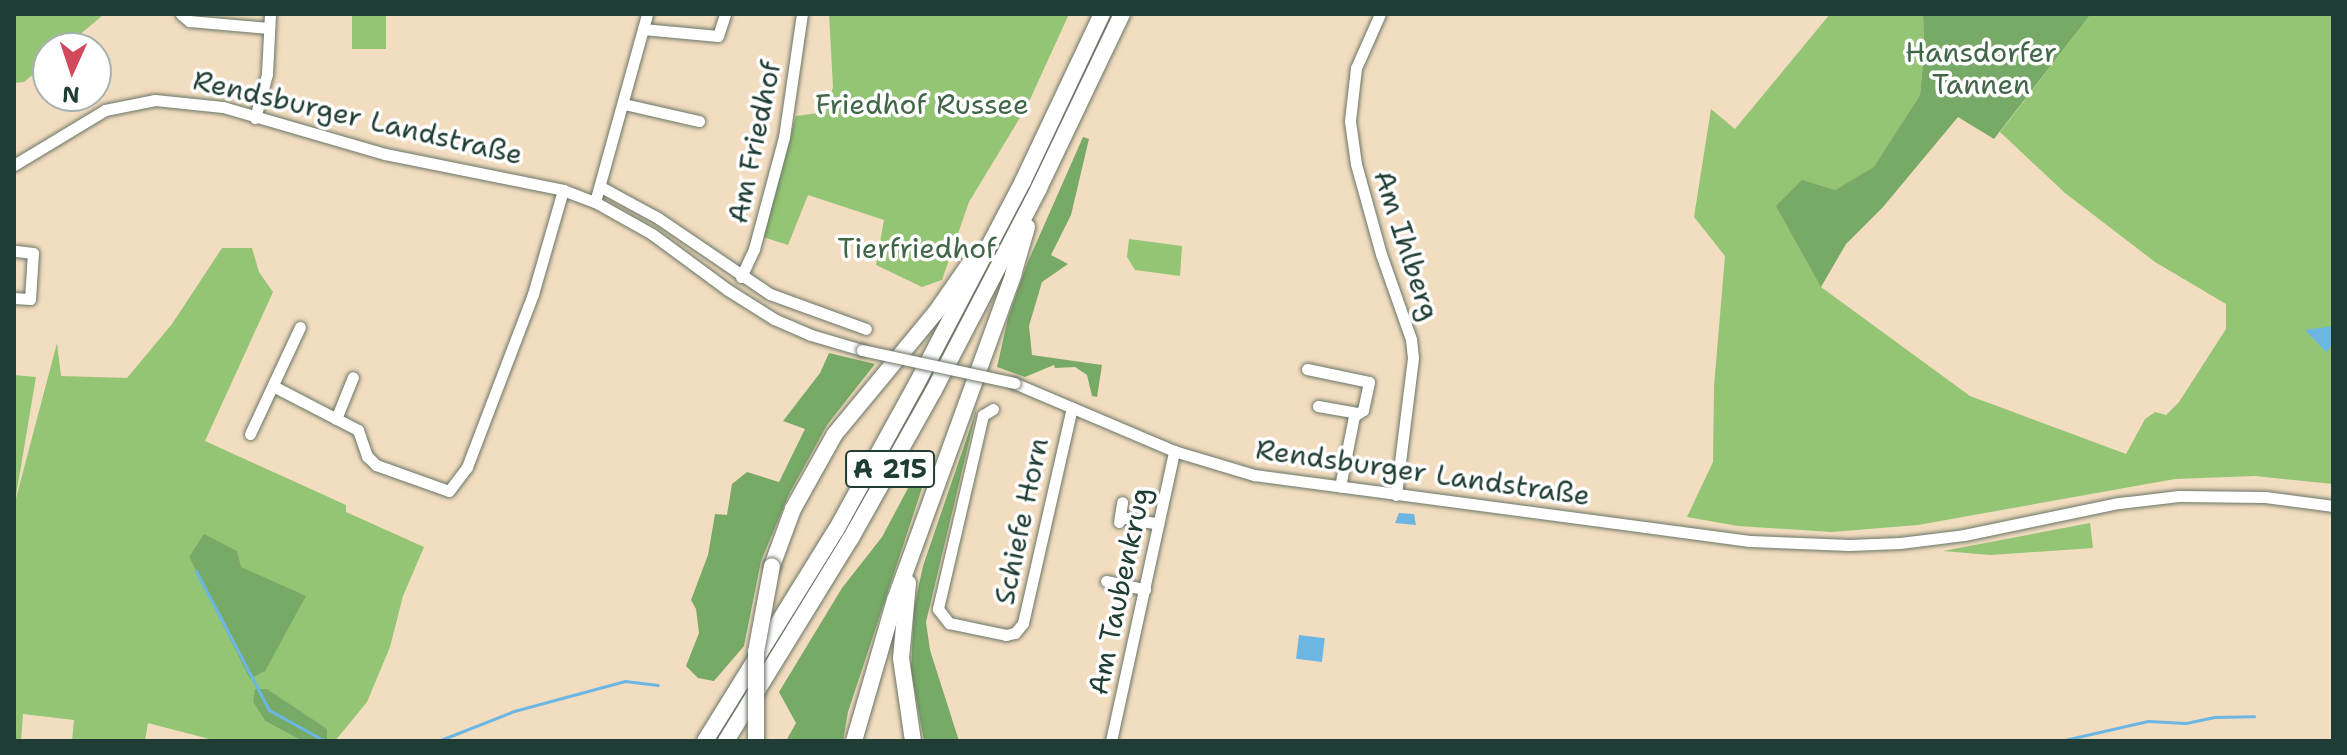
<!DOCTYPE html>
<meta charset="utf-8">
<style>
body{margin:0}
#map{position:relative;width:2347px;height:755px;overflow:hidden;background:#f3ddc0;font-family:"Shantell Sans",sans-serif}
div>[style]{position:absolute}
.green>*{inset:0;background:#94c575;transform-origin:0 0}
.forest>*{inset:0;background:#7a6}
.water>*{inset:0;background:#6cb6e4;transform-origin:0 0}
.stream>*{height:3px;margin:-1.5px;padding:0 1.5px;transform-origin:1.5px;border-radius:1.5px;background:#6cb6e4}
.roads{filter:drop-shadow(0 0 2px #697565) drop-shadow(0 0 2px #697565)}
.minor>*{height:11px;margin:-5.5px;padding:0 5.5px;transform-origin:5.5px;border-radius:5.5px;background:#fff}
.highway>*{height:16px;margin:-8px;padding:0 8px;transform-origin:8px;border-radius:8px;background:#fff}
.bridges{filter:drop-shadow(0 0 2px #697565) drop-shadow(0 0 2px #697565)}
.minor-bridge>*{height:11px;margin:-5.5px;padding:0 5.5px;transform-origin:5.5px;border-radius:5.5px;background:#fff}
.highway-bridge>*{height:16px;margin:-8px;padding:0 8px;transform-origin:8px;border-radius:8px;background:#fff}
span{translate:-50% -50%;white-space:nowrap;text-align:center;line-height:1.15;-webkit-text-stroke:7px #fff;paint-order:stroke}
.shield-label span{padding:2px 6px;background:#fff;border:2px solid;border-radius:6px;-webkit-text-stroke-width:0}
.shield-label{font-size:26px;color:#1f3d34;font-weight:700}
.park-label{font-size:28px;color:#426648}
.street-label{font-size:28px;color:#1f3d34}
.frame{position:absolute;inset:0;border:16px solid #1f3d34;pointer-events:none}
.north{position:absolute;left:32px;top:32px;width:80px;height:80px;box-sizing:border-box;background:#fff;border:2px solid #a5b1ae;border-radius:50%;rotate:183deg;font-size:22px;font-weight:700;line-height:32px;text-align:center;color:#1f3d34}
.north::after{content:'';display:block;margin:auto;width:28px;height:36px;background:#d1495b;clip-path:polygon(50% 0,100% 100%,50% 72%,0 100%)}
</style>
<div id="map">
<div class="green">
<i style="clip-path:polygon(14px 14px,94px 14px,103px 15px,64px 48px,48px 48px,48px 62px,24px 82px,14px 83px)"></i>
<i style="left:352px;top:14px;width:34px;height:35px"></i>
<i style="clip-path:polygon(829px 14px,1069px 14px,1027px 106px,969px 202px,942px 280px,922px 287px,876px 265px,884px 220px,808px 195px,788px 245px,763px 237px,796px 116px,826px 112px,833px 87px)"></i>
<i style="clip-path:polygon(1830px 14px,1923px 14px,1924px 50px,1920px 95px,1874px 168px,1835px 190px,1821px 287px,1970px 396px,2126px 454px,2145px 419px,2155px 412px,2166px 415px,2179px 402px,2226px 329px,2226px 304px,2155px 262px,2065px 193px,2000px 132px,2091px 14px,2333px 14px,2333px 484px,2255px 476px,2175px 479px,1918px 525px,1832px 532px,1738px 526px,1687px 517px,1713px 462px,1714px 386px,1725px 256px,1694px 217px,1711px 109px,1735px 129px)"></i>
<i style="clip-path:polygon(1129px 239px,1182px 246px,1180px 276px,1135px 270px,1127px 257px)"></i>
<i style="clip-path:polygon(evenodd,222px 248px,252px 248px,259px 272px,273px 292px,205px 441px,346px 505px,346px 512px,424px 547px,403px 596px,390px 647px,367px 702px,335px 741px,327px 741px,327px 729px,256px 689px,253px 702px,265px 721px,302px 741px,217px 741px,148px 723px,145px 741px,72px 741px,74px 720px,23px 714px,21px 741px,14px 740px,14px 375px,36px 377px,15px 502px,57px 343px,61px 376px,127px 378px,172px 324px,222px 248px,189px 557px,240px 567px,250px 678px,189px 557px)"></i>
<i style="clip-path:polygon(2090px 523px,2093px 548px,1990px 555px,1943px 551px)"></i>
</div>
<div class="forest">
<i style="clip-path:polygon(1923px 14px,2091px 14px,1994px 139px,1958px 117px,1883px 207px,1846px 244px,1821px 287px,1776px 206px,1802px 180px,1835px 190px,1874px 167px,1920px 95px,1924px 50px)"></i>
<i style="clip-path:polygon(1083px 137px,1089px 139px,1071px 215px,1051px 255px,1068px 264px,1042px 282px,1029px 326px,1032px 355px,1102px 365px,1097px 397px,1092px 396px,1087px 375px,1075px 367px,1055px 368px,1054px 365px,1025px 377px,997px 367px,1008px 318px,1027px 264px)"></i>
<i style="clip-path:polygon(829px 353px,875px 364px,827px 425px,789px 494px,761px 561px,744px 646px,714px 681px,698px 678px,686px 666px,699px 633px,696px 609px,691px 600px,708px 555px,715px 514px,727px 515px,732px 484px,747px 472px,779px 482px,805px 429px,783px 421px,820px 373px)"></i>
<i style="clip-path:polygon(977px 408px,926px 622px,930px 650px,959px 741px,924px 741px,911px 670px,914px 608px,923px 566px)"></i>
<i style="clip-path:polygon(930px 464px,848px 712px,843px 741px,786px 741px,796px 723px,779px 692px,842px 588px,882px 537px,915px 475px,922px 467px)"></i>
<i style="clip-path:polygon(204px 534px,237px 551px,241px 567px,306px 596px,265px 671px,250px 679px,189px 557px)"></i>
<i style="clip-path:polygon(255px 689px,267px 689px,327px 729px,327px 741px,302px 741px,265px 721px,253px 702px)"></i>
</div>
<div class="water">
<i style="clip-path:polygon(2333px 326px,2333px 341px,2327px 353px,2305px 330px)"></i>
<i style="clip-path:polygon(1399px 513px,1414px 514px,1416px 525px,1395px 523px)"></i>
<i style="left:1299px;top:635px;width:26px;height:24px;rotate:7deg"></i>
</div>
<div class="stream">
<i style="left:196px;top:571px;width:157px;rotate:62.3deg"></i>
<i style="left:269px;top:710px;width:64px;rotate:29deg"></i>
<i style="left:438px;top:741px;width:82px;rotate:-21.5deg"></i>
<i style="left:514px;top:711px;width:115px;rotate:-15.1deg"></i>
<i style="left:625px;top:681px;width:33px;rotate:7deg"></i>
<i style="left:2060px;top:741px;width:90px;rotate:-12.8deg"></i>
<i style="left:2148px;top:721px;width:38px;rotate:3deg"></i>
<i style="left:2186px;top:723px;width:30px;rotate:-12deg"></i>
<i style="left:2215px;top:717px;width:39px;rotate:-1deg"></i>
</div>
<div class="roads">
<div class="minor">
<i style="left:181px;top:14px;width:11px;rotate:41deg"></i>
<i style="left:189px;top:21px;width:80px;rotate:5deg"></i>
<i style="left:1380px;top:14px;width:59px;rotate:114deg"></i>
<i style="left:1356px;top:68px;width:53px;rotate:96.5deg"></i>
<i style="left:1350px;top:121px;width:43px;rotate:82.1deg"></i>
<i style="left:1356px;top:164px;width:93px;rotate:74.5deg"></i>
<i style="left:1381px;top:254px;width:90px;rotate:70.6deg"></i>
<i style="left:1411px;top:339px;width:19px;rotate:84deg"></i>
<i style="left:1413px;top:358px;width:138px;rotate:97.1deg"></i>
<i style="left:643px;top:29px;width:75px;rotate:5.3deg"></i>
<i style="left:718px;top:36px;width:23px;rotate:-72deg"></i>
<i style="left:624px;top:104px;width:77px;rotate:12.8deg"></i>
<i style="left:255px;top:118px;width:46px;rotate:-74.7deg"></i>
<i style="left:267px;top:74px;width:60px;rotate:-87.1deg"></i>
<i style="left:14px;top:165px;width:106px;rotate:-31.1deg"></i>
<i style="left:105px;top:110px;width:51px;rotate:-11.3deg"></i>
<i style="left:155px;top:100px;width:68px;rotate:5.9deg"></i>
<i style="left:223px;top:107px;width:169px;rotate:16.2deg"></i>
<i style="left:385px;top:154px;width:182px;rotate:11.4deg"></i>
<i style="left:563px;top:190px;width:34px;rotate:21deg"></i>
<i style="left:595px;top:202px;width:65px;rotate:29.3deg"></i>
<i style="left:652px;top:234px;width:94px;rotate:36.4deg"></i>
<i style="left:728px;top:290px;width:54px;rotate:32.2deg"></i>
<i style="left:774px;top:319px;width:40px;rotate:23.4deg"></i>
<i style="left:811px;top:335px;width:53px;rotate:16.4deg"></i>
<i style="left:601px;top:187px;width:65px;rotate:28.5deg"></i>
<i style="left:658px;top:218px;width:135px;rotate:34.2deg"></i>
<i style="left:770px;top:294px;width:102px;rotate:20deg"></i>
<i style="left:595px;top:202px;width:195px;rotate:-74.5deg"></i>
<i style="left:741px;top:277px;width:31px;rotate:-65deg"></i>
<i style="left:754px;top:249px;width:116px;rotate:-75deg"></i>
<i style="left:784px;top:137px;width:124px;rotate:-81.7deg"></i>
<i style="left:14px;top:298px;width:16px;rotate:4deg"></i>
<i style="left:30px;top:299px;width:46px;rotate:-86.3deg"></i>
<i style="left:33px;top:253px;width:17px;rotate:-173deg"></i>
<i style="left:1307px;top:369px;width:63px;rotate:11.8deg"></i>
<i style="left:1369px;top:382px;width:29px;rotate:102deg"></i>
<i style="left:1363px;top:410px;width:11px;rotate:146deg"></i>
<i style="left:1354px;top:416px;width:72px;rotate:101.2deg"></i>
<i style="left:1014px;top:383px;width:174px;rotate:23deg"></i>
<i style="left:1174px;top:451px;width:84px;rotate:16.7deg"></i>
<i style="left:1254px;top:475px;width:500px;rotate:7.58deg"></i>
<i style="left:1750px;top:541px;width:99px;rotate:2.3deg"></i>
<i style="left:1849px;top:545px;width:51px;rotate:-2.2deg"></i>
<i style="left:1900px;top:543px;width:64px;rotate:-7.1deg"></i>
<i style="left:1964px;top:535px;width:158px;rotate:-11.7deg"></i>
<i style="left:2119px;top:503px;width:60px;rotate:-6.7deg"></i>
<i style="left:2179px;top:496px;width:86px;rotate:0.7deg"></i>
<i style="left:2265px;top:497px;width:69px;rotate:7.5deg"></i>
<i style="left:273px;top:386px;width:96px;rotate:27.4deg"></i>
<i style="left:358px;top:430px;width:28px;rotate:71deg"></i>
<i style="left:367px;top:456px;width:13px;rotate:45deg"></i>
<i style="left:376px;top:465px;width:77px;rotate:19.6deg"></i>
<i style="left:449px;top:491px;width:30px;rotate:-53deg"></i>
<i style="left:467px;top:467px;width:185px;rotate:-69.1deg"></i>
<i style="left:533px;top:294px;width:108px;rotate:-73.9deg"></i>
<i style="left:1318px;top:406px;width:41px;rotate:9.9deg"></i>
<i style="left:993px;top:409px;width:12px;rotate:149deg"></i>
<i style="left:983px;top:415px;width:199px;rotate:103.1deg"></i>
<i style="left:938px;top:609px;width:18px;rotate:52deg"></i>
<i style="left:949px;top:623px;width:58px;rotate:11.9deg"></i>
<i style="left:1006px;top:635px;width:9px;rotate:-13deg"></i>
<i style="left:1015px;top:633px;width:13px;rotate:-51deg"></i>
<i style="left:1023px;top:623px;width:221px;rotate:-77.2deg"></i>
<i style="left:336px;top:419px;width:45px;rotate:-68deg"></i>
<i style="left:250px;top:434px;width:118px;rotate:-65deg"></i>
<i style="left:1120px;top:517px;width:39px;rotate:10deg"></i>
<i style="left:1119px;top:522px;width:20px;rotate:-81deg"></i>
<i style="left:1106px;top:581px;width:40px;rotate:12deg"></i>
<i style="left:1111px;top:741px;width:297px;rotate:-77.7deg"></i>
</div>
<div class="highway">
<i style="left:772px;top:566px;width:61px;rotate:-69.8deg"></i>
<i style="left:793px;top:509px;width:86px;rotate:-60.8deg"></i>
<i style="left:835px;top:434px;width:158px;rotate:-50.4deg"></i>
<i style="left:936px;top:312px;width:60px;rotate:-55.2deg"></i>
<i style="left:908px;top:583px;width:75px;rotate:95.3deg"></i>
<i style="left:901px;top:658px;width:84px;rotate:81.8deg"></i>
<i style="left:705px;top:741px;width:248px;rotate:-58.2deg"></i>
<i style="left:836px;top:530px;width:166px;rotate:-61.1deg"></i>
<i style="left:916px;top:385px;width:230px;rotate:-62.3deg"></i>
<i style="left:1023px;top:181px;width:185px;rotate:-64.7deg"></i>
<i style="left:726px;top:741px;width:238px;rotate:-58.4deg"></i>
<i style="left:851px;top:538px;width:167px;rotate:-60.7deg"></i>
<i style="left:933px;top:392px;width:230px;rotate:-62.5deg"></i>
<i style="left:1039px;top:188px;width:193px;rotate:-64.5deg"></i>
<i style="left:854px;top:741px;width:147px;rotate:-73.8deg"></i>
<i style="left:895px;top:600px;width:346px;rotate:-70deg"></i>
<i style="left:1013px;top:275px;width:50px;rotate:-73.7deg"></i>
</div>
</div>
<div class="bridges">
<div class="minor-bridge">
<i style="left:862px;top:350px;width:156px;rotate:12.2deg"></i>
</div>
<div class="highway-bridge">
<i style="left:756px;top:741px;width:89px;rotate:-90deg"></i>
<i style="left:756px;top:652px;width:87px;rotate:-79.5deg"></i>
</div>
</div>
<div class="shield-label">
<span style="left:890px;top:469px">A 215</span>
</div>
<div class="park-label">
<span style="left:1981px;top:68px">Hansdorfer<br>Tannen</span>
<span style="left:922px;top:104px">Friedhof Russee</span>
<span style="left:917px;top:248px">Tierfriedhof</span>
</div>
<div class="street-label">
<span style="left:358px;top:117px;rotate:13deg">Rendsburger Landstraße</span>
<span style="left:754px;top:142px;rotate:-78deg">Am Friedhof</span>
<span style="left:1407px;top:245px;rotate:72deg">Am Ihlberg</span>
<span style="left:1423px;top:472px;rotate:8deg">Rendsburger Landstraße</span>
<span style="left:1021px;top:521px;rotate:-78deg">Schiefe Horn</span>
<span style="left:1119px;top:591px;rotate:-78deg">Am Taubenkrug</span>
</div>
<div class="frame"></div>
<div class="north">N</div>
</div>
